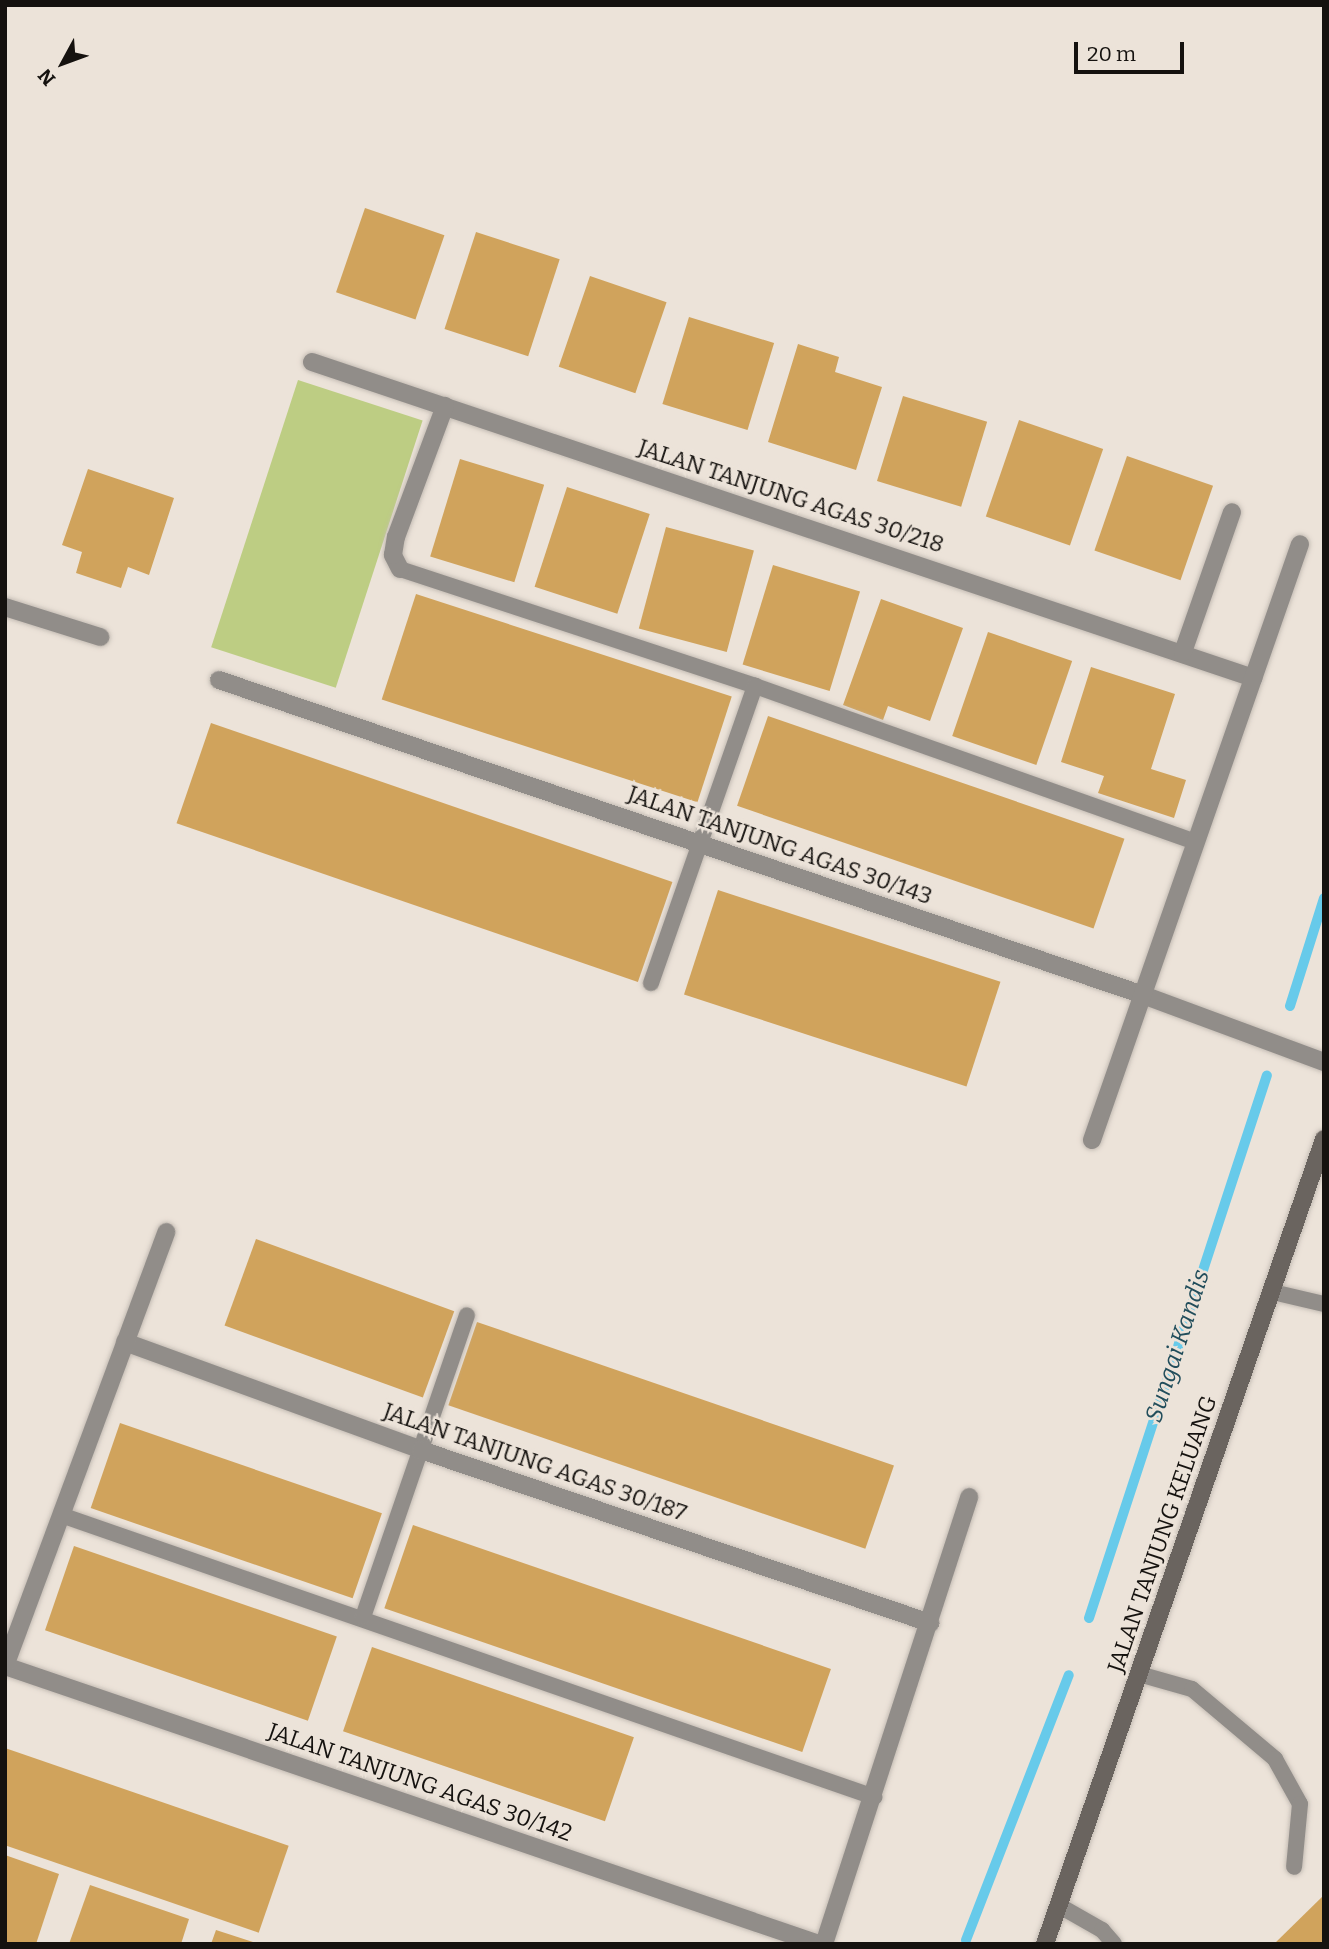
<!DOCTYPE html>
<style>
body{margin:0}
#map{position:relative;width:1329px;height:1949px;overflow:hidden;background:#ece3d9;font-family:Bitter,serif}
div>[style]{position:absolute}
.green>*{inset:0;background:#bdcd83;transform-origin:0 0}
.stream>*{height:10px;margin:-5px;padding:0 5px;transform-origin:5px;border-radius:5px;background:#67caea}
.building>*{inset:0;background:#d0a35c;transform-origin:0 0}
.roads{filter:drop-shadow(0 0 2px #c5bdb5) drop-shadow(0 0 2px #c5bdb5)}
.lane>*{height:16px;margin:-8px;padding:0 8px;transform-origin:8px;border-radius:8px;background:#918d89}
.street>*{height:18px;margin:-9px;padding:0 9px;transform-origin:9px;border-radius:9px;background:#918d89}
.secondary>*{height:18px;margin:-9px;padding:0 9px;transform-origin:9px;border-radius:9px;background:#6a645f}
span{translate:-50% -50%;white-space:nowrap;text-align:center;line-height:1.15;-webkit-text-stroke:5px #ece3d9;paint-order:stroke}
.street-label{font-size:23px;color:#15120f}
.water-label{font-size:24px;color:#214d5b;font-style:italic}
.frame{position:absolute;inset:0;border:7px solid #15120f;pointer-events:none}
.north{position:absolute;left:28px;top:28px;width:70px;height:70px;-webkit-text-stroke:5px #ece3d9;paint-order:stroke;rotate:229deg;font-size:19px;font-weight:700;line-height:28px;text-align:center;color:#15120f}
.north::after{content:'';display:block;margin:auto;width:24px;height:32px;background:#15120f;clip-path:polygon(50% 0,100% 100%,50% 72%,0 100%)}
.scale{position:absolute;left:1074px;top:42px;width:110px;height:32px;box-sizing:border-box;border:4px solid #15120f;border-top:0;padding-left:9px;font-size:21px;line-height:24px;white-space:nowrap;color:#15120f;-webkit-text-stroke:5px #ece3d9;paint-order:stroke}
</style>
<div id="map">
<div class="green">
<i style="left:298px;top:380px;width:131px;height:281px;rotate:18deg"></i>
</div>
<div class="stream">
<i style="left:1290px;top:1006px;width:113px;rotate:-72.5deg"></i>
<i style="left:1089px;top:1618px;width:571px;rotate:-71.85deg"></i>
<i style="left:966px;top:1940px;width:284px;rotate:-68.8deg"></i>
</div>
<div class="building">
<i style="left:365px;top:208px;width:84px;height:89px;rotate:19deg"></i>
<i style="left:476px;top:232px;width:88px;height:102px;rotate:18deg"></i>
<i style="left:590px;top:276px;width:81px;height:96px;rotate:19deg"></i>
<i style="left:689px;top:317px;width:89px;height:91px;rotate:17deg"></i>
<i style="clip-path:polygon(798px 344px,839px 357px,835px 372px,882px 387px,856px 470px,768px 442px)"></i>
<i style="left:903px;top:396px;width:88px;height:89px;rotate:17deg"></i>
<i style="left:1019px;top:420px;width:89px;height:102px;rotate:19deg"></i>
<i style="left:1127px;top:456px;width:91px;height:100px;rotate:19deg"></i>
<i style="left:460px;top:459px;width:88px;height:102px;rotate:17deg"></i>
<i style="clip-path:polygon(88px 469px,174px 498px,149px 575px,128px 567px,121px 588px,76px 573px,82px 552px,62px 545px)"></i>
<i style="left:567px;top:487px;width:87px;height:105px;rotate:18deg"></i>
<i style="left:666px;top:527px;width:91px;height:105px;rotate:15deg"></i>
<i style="left:773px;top:565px;width:91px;height:104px;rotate:17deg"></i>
<i style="left:416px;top:594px;width:332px;height:111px;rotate:18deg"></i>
<i style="clip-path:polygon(881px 599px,963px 628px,930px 721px,888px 706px,883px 720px,843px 705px)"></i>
<i style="left:988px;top:632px;width:89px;height:110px;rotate:19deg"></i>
<i style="clip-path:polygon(1091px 667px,1175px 694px,1151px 769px,1186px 780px,1174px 818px,1098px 793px,1104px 776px,1061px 762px)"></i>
<i style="left:768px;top:716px;width:377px;height:95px;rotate:19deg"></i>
<i style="left:211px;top:723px;width:488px;height:106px;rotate:19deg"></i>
<i style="left:718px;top:890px;width:297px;height:110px;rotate:18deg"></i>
<i style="left:256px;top:1239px;width:211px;height:92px;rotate:20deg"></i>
<i style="left:477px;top:1322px;width:441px;height:88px;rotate:19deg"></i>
<i style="left:120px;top:1423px;width:277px;height:90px;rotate:19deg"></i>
<i style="left:413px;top:1525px;width:442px;height:88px;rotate:19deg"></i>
<i style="left:74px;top:1546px;width:278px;height:89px;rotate:19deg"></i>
<i style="left:372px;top:1647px;width:277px;height:89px;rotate:19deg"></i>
<i style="left:5px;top:1748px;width:300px;height:92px;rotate:19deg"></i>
<i style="clip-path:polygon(5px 1855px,59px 1874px,36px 1944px,5px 1944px)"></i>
<i style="clip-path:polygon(90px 1885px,189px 1919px,181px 1944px,69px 1944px)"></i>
<i style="clip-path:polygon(1324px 1895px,1324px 1944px,1274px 1944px)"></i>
<i style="clip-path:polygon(216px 1930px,256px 1943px,256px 1944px,211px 1944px)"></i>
</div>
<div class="roads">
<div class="lane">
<i style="left:400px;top:569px;width:374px;rotate:18.2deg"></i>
<i style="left:755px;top:686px;width:468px;rotate:19.5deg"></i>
<i style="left:651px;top:983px;width:315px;rotate:-70.7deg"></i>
<i style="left:1273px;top:1292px;width:52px;rotate:13.2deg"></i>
<i style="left:61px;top:1515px;width:861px;rotate:19.13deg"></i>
<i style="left:363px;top:1617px;width:319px;rotate:-71deg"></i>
<i style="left:1139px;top:1674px;width:55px;rotate:15.8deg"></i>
<i style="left:1192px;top:1689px;width:109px;rotate:40.1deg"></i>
<i style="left:1275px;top:1759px;width:51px;rotate:60.9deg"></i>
<i style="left:1300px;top:1804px;width:63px;rotate:95.4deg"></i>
<i style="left:1058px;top:1905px;width:51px;rotate:29.6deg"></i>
<i style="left:1102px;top:1930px;width:18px;rotate:49deg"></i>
</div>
<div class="street">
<i style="left:312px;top:362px;width:993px;rotate:18.56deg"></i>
<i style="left:400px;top:569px;width:16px;rotate:-117deg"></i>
<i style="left:393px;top:555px;width:18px;rotate:-81deg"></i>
<i style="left:396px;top:537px;width:140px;rotate:-69.5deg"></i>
<i style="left:5px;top:607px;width:100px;rotate:17.5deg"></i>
<i style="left:1183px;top:652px;width:148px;rotate:-70.7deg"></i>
<i style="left:219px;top:680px;width:976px;rotate:18.82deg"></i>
<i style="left:1143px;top:995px;width:193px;rotate:20.3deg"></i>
<i style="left:1092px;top:1140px;width:631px;rotate:-70.76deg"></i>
<i style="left:125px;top:1342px;width:315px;rotate:20deg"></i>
<i style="left:421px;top:1450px;width:538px;rotate:18.77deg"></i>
<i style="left:5px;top:1666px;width:860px;rotate:18.86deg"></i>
<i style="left:5px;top:1666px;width:463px;rotate:-69.6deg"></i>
<i style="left:824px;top:1944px;width:470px;rotate:-72deg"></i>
</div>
<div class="secondary">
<i style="left:1045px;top:1944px;width:852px;rotate:-70.88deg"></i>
</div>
</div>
<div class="street-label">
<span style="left:791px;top:496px;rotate:18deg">JALAN TANJUNG AGAS 30/218</span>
<span style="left:780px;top:845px;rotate:19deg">JALAN TANJUNG AGAS 30/143</span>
<span style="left:535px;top:1462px;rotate:19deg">JALAN TANJUNG AGAS 30/187</span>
<span style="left:1162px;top:1534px;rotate:-71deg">JALAN TANJUNG KELUANG</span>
<span style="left:420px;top:1782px;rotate:19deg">JALAN TANJUNG AGAS 30/142</span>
</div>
<div class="water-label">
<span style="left:1178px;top:1346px;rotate:-72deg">Sungai Kandis</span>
</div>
<div class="frame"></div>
<div class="north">N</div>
<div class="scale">20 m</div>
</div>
